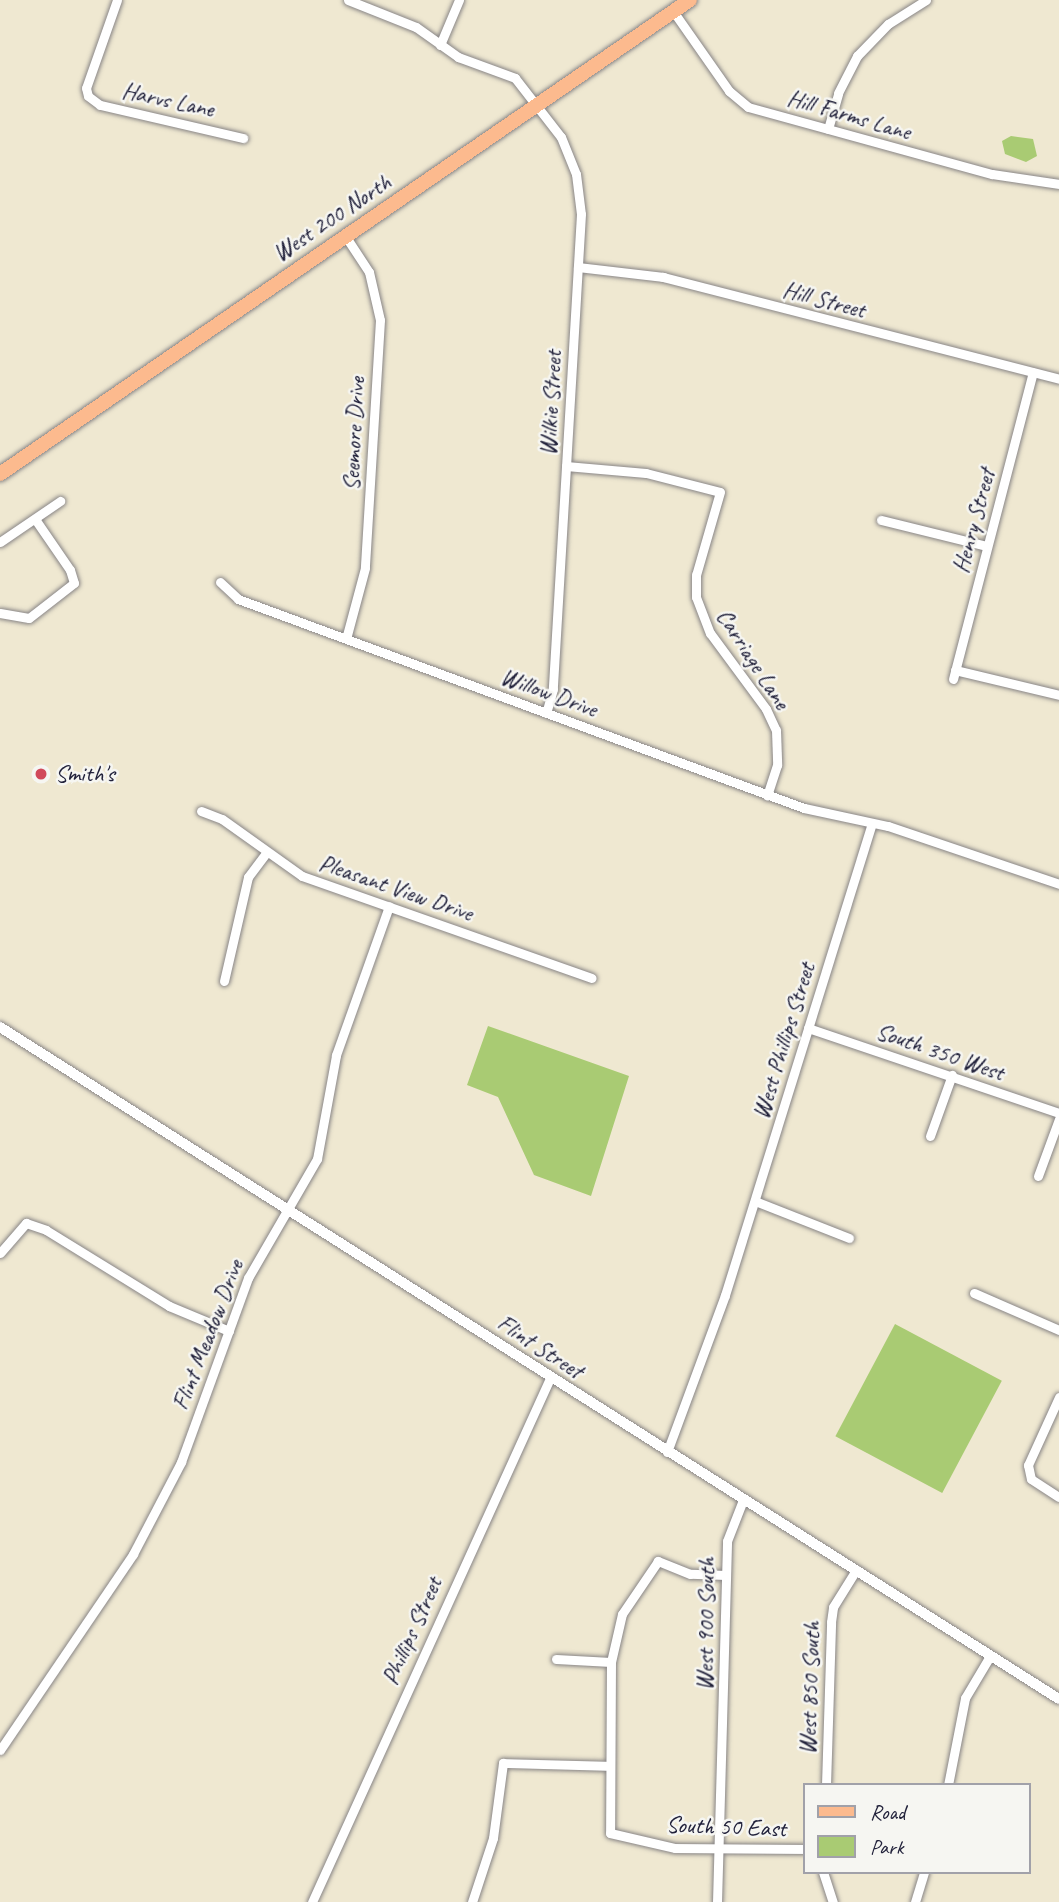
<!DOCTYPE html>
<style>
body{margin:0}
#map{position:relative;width:1059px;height:1902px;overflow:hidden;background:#efe8d1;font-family:Caveat,sans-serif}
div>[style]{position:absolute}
.green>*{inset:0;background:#a9cb73;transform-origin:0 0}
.roads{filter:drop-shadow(0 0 2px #888586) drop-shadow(0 0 2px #888586)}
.minor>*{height:9px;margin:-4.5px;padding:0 4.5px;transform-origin:4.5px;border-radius:4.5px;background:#fff}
.tertiary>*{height:10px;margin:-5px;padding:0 5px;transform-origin:5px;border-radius:5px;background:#fff}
.primary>*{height:14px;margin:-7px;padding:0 7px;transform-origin:7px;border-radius:7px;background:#fcba8e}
.dots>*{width:19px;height:19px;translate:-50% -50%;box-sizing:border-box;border:4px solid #f6f6f2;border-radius:50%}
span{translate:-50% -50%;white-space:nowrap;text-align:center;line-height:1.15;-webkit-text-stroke:5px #f6f6f2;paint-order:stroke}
.street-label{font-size:24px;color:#22223b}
.poi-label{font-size:24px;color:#22223b}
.left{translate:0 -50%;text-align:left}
.legend{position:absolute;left:803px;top:1783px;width:228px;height:91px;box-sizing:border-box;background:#f6f6f2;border:2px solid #a1a1a9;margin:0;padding:9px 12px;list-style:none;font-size:21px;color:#22223b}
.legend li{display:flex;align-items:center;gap:14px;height:35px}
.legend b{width:35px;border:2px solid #a1a1a9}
</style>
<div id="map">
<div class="green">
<i style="clip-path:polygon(1011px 136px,1033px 139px,1037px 156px,1026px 162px,1005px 154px,1002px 141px)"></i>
<i style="clip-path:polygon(488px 1026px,629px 1076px,591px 1196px,534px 1175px,498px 1097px,467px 1085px)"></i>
<i style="left:895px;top:1324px;width:121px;height:127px;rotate:28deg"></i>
</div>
<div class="roads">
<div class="minor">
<i style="left:117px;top:0;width:93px;rotate:109.4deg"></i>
<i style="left:86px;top:88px;width:8px;rotate:76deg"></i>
<i style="left:88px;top:96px;width:15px;rotate:37deg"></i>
<i style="left:100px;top:105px;width:147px;rotate:13deg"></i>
<i style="left:348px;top:0;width:73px;rotate:21.7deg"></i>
<i style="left:416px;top:27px;width:52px;rotate:35.5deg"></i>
<i style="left:458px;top:57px;width:61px;rotate:20.2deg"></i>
<i style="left:515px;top:78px;width:75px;rotate:52.1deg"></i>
<i style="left:561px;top:137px;width:40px;rotate:68deg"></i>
<i style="left:576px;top:174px;width:40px;rotate:82.9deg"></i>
<i style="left:581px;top:214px;width:476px;rotate:93.4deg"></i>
<i style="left:553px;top:689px;width:25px;rotate:106deg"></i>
<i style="left:673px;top:11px;width:98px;rotate:55deg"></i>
<i style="left:729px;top:91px;width:25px;rotate:40deg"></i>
<i style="left:748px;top:107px;width:253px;rotate:15.4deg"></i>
<i style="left:992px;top:174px;width:68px;rotate:8.5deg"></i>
<i style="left:440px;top:45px;width:49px;rotate:-67.1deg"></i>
<i style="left:828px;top:129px;width:37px;rotate:-74deg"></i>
<i style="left:838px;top:93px;width:42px;rotate:-62.8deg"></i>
<i style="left:857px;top:56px;width:45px;rotate:-45.9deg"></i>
<i style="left:888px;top:24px;width:45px;rotate:-32.3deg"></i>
<i style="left:346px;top:237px;width:42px;rotate:56.7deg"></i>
<i style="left:369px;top:272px;width:49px;rotate:77.1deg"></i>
<i style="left:380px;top:320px;width:248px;rotate:93.5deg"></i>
<i style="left:365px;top:568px;width:73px;rotate:105deg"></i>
<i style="left:578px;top:267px;width:86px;rotate:6.7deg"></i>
<i style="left:663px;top:277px;width:409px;rotate:14.4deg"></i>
<i style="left:566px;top:466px;width:80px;rotate:5deg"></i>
<i style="left:646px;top:473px;width:76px;rotate:14.4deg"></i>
<i style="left:720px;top:492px;width:86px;rotate:106.1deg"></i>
<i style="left:696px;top:575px;width:22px;rotate:90deg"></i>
<i style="left:696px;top:597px;width:39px;rotate:69deg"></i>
<i style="left:710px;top:633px;width:94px;rotate:53.6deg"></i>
<i style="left:766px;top:709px;width:23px;rotate:65deg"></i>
<i style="left:776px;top:730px;width:35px;rotate:88deg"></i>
<i style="left:777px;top:765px;width:32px;rotate:108deg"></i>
<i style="left:881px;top:520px;width:109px;rotate:13.8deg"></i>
<i style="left:0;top:542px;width:73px;rotate:-34.3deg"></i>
<i style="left:220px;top:582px;width:25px;rotate:43deg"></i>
<i style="left:238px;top:599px;width:603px;rotate:20.27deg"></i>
<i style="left:804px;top:808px;width:86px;rotate:12.1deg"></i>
<i style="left:888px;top:826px;width:181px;rotate:18.7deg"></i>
<i style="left:0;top:613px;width:29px;rotate:10deg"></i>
<i style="left:29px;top:618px;width:57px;rotate:-37.9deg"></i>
<i style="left:74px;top:583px;width:14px;rotate:-107deg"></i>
<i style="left:70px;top:570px;width:62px;rotate:-124.5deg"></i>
<i style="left:955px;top:670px;width:107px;rotate:13.5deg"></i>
<i style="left:953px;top:679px;width:317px;rotate:-75.4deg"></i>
<i style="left:201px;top:811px;width:22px;rotate:21deg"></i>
<i style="left:222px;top:819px;width:98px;rotate:35.5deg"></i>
<i style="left:302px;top:876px;width:307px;rotate:19.4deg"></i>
<i style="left:224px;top:981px;width:107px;rotate:-77deg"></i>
<i style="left:248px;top:877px;width:30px;rotate:-53deg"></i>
<i style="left:808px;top:1028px;width:265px;rotate:18.7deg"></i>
<i style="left:930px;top:1136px;width:65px;rotate:-70.2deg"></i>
<i style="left:1038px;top:1176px;width:61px;rotate:-69.8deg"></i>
<i style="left:755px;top:1201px;width:101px;rotate:21.5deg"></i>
<i style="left:0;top:1253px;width:40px;rotate:-49deg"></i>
<i style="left:26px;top:1223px;width:21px;rotate:19deg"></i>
<i style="left:46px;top:1230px;width:145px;rotate:31.7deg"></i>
<i style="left:169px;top:1306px;width:65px;rotate:22.6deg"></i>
<i style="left:974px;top:1293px;width:93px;rotate:23.5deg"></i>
<i style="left:1059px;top:1397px;width:75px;rotate:114.5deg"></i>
<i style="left:1028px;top:1465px;width:14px;rotate:78deg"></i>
<i style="left:1031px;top:1479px;width:33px;rotate:33deg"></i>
<i style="left:667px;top:1452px;width:167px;rotate:-69.7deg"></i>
<i style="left:725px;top:1295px;width:491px;rotate:-72.7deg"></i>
<i style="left:726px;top:1575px;width:36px;rotate:-178deg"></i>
<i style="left:690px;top:1574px;width:35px;rotate:-158deg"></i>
<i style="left:658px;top:1561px;width:64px;rotate:124.2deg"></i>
<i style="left:622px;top:1614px;width:49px;rotate:102.9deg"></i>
<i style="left:611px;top:1662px;width:171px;rotate:90.3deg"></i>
<i style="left:610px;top:1833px;width:67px;rotate:13deg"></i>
<i style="left:675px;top:1848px;width:130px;rotate:0.4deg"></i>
<i style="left:556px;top:1659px;width:55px;rotate:3.1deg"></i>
<i style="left:0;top:1750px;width:237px;rotate:-55.8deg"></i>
<i style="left:133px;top:1554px;width:104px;rotate:-62.4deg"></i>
<i style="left:181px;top:1462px;width:196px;rotate:-70deg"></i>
<i style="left:248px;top:1278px;width:138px;rotate:-59.9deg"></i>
<i style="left:317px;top:1159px;width:106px;rotate:-79.6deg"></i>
<i style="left:336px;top:1055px;width:158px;rotate:-70.4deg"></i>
<i style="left:826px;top:1785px;width:163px;rotate:-88.2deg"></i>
<i style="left:831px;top:1622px;width:15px;rotate:-82deg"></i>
<i style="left:833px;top:1607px;width:44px;rotate:-58.1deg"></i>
<i style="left:948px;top:1785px;width:89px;rotate:-78.9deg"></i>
<i style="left:965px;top:1698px;width:49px;rotate:-59.2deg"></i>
<i style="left:823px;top:1872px;width:32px;rotate:72deg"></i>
<i style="left:312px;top:1902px;width:576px;rotate:-65.57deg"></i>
<i style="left:472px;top:1902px;width:67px;rotate:-71.8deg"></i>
<i style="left:493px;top:1838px;width:76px;rotate:-82.4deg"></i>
<i style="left:503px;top:1763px;width:107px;rotate:1.6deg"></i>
<i style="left:717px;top:1902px;width:361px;rotate:-88.4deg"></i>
<i style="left:727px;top:1541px;width:44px;rotate:-68.7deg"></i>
<i style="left:915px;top:1902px;width:31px;rotate:-73deg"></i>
</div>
<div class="tertiary">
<i style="left:0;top:1027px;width:1254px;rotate:32.4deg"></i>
</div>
<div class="primary">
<i style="left:0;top:474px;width:837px;rotate:-34.49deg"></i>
</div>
</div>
<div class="dots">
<i style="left:41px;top:774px;background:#d1495b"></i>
</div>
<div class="street-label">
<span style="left:168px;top:100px;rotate:12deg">Harvs Lane</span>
<span style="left:849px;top:115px;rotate:16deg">Hill Farms Lane</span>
<span style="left:332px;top:218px;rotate:-34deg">West 200 North</span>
<span style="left:824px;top:300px;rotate:15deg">Hill Street</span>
<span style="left:551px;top:403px;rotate:-87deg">Wilkie Street</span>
<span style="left:354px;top:434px;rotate:-87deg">Seemore Drive</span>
<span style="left:974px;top:521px;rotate:-75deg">Henry Street</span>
<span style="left:753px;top:659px;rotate:57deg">Carriage Lane</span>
<span style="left:549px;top:693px;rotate:20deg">Willow Drive</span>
<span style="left:396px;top:888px;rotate:19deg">Pleasant View Drive</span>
<span style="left:784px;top:1041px;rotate:-73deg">West Phillips Street</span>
<span style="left:940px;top:1052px;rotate:19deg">South 350 West</span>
<span style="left:208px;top:1335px;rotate:-69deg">Flint Meadow Drive</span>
<span style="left:540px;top:1347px;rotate:33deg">Flint Street</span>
<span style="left:706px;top:1624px;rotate:-89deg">West 900 South</span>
<span style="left:412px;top:1631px;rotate:-66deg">Phillips Street</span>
<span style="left:810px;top:1688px;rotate:-88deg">West 850 South</span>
<span style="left:726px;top:1827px;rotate:2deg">South 50 East</span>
</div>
<div class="poi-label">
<span class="left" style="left:55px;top:774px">Smith's</span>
</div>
<ul class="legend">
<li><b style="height:9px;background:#fcba8e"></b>Road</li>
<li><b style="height:19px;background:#a9cb73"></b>Park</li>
</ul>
</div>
